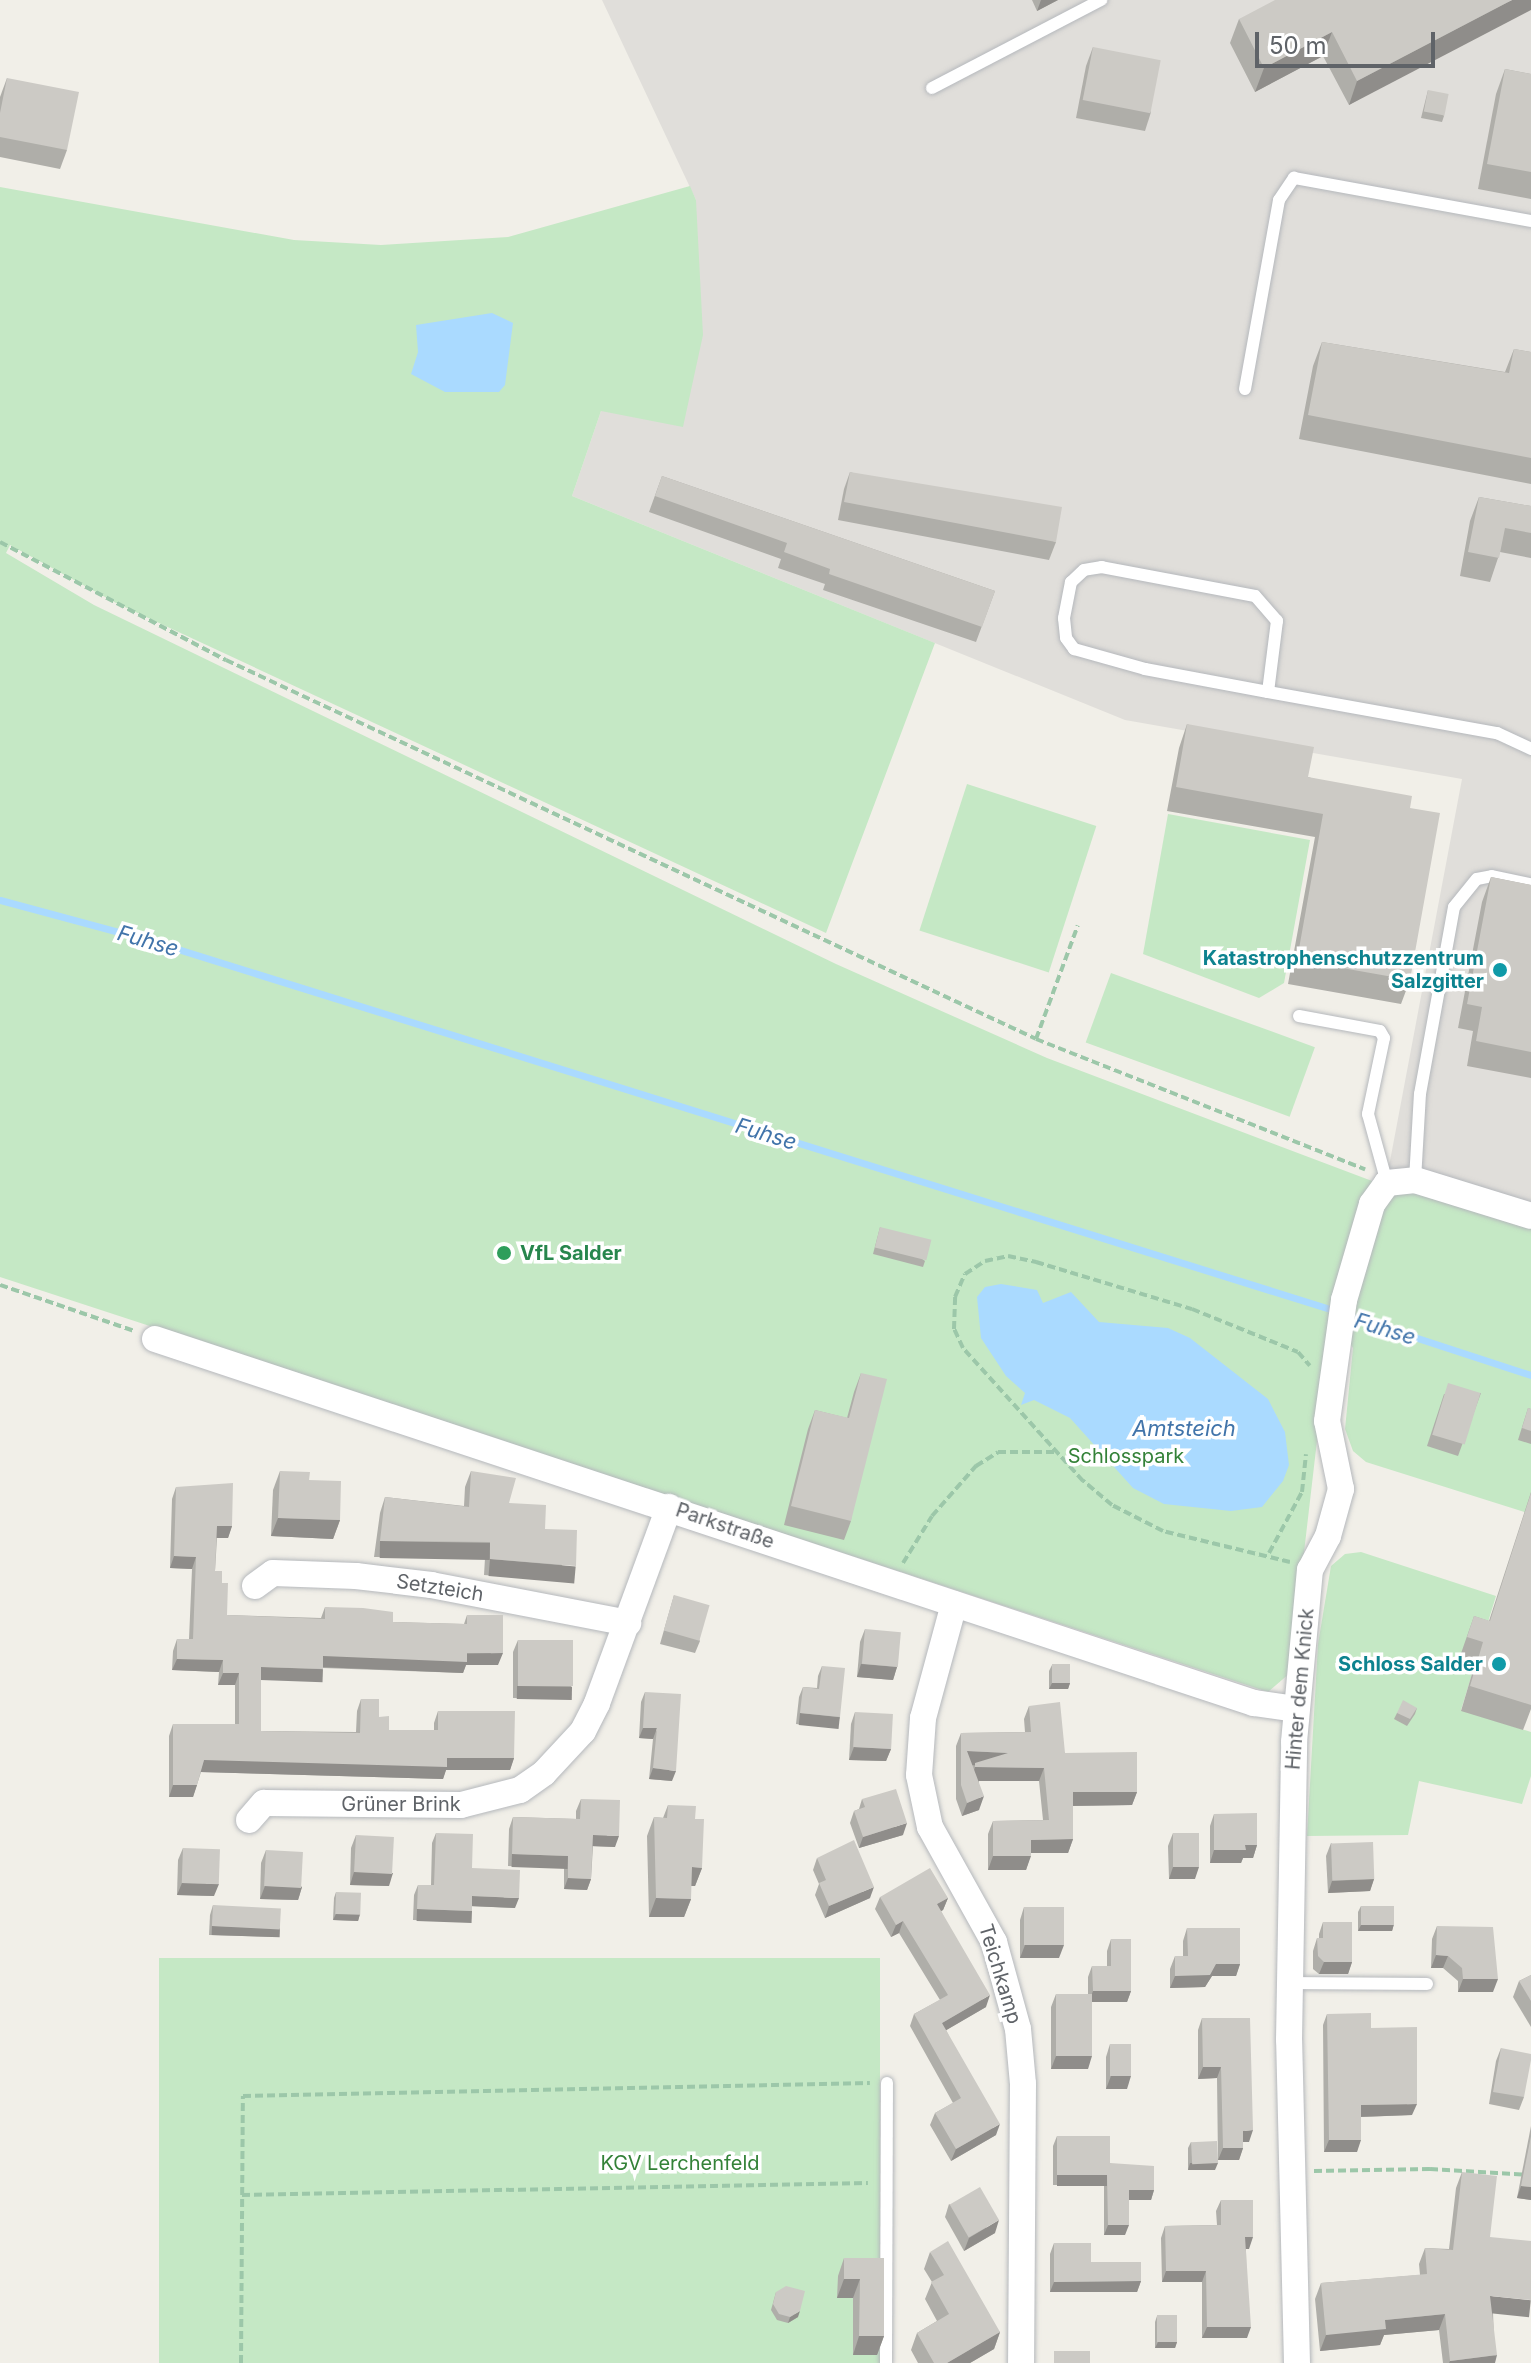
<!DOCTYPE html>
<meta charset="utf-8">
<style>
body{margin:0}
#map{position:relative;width:1531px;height:2363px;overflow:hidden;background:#f1efe8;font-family:Inter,sans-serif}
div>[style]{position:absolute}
.industrial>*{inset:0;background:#e0deda}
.green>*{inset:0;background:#c5e8c5;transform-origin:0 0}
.water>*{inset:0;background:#aadaff}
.stream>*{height:7px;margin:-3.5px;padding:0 3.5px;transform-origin:3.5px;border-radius:3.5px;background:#aadaff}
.path>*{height:4px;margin-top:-2px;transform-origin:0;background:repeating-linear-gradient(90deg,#9cc7a9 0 8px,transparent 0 12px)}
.roads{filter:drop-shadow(0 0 2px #b5b8bc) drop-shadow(0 0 2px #b5b8bc)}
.service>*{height:12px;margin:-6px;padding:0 6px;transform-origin:6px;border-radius:6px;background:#fff}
.minor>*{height:26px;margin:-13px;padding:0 13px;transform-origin:13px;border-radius:13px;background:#fff}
.wall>*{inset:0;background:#afaea9}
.shaded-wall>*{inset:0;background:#8f8d8a;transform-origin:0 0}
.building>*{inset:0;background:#cccac5;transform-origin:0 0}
.dots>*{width:22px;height:22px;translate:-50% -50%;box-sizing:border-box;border:4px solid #fff;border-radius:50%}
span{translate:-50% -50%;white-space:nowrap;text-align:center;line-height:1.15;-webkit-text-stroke:7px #fff;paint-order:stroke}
.culture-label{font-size:20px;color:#0d838f;font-weight:700}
.right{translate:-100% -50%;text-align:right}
.leisure-label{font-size:20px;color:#27864d;font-weight:700}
.left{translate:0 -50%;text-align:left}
.park-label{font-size:20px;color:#348238}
.street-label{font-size:20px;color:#5f6368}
.water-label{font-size:22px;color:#4174aa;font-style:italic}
.scale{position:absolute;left:1255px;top:32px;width:180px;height:36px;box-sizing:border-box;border:4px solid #5f6368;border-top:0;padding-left:10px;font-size:24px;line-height:28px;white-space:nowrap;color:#5f6368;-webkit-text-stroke:6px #fff;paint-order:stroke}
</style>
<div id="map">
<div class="industrial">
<i style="clip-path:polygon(602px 0,1531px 0,1531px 1229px,1380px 1184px,1390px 1161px,1462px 779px,1125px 720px,572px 496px,601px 411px,696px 200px)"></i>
</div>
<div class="green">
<i style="clip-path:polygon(690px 186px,696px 200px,703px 335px,683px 427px,601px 411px,572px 496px,935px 643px,826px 933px,116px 603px,10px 545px,6px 553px,94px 605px,836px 964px,1047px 1058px,1380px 1184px,1333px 1303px,1290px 1673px,1268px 1692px,0 1277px,0 187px,294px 240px,381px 245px,508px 237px)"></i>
<i style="left:967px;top:784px;width:136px;height:154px;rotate:18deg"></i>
<i style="clip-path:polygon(1168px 814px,1310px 840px,1284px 983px,1259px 998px,1143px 954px)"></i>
<i style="left:1111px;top:973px;width:217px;height:74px;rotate:20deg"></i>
<i style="clip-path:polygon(1402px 1189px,1531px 1229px,1531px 1514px,1366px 1462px,1353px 1451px,1345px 1429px,1353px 1348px,1346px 1338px,1385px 1200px)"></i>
<i style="clip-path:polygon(1361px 1552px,1496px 1596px,1461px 1710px,1531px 1732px,1531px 1776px,1522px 1804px,1419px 1781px,1408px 1835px,1307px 1836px,1318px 1644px,1331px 1566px,1345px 1554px)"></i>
<i style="left:880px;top:1958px;width:405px;height:721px;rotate:90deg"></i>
</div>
<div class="water">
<i style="clip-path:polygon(492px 313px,513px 323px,505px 385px,499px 392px,445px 392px,411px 374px,418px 352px,416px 325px)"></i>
<i style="clip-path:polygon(1001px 1284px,1037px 1290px,1043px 1303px,1071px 1292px,1099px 1322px,1168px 1328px,1190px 1338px,1268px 1399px,1285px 1432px,1289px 1465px,1283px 1481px,1262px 1507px,1231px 1511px,1164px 1504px,1133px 1488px,1070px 1418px,1034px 1400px,1021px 1405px,1025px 1393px,1006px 1376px,981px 1338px,977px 1297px,985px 1287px)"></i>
</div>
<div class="stream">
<i style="left:0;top:900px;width:157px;rotate:15.1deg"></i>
<i style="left:152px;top:941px;width:1240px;rotate:17.35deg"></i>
<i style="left:1347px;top:1315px;width:194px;rotate:18.1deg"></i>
</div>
<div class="path">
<i style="left:0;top:542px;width:255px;rotate:27.6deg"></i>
<i style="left:226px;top:660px;width:894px;rotate:25.07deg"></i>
<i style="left:1036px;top:1039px;width:354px;rotate:21.6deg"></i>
<i style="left:1036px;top:1039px;width:121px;rotate:-69.8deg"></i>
<i style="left:0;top:1285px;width:142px;rotate:18.9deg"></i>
<i style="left:1269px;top:1553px;width:69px;rotate:-61.6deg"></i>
<i style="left:1302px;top:1492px;width:38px;rotate:-84deg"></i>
<i style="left:1290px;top:1562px;width:131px;rotate:-166.3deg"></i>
<i style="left:1163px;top:1531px;width:57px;rotate:-153deg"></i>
<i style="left:1112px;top:1505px;width:38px;rotate:-140deg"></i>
<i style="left:1083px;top:1481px;width:179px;rotate:-132.1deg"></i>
<i style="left:963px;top:1348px;width:21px;rotate:-115deg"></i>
<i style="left:954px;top:1329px;width:32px;rotate:-88deg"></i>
<i style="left:955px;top:1297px;width:25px;rotate:-67deg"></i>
<i style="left:965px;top:1274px;width:24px;rotate:-33deg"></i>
<i style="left:985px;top:1261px;width:24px;rotate:-12deg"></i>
<i style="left:1008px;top:1256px;width:29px;rotate:12deg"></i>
<i style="left:1036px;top:1262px;width:163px;rotate:16.8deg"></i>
<i style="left:1192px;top:1309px;width:114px;rotate:22.1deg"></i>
<i style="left:1298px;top:1352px;width:18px;rotate:49deg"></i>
<i style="left:903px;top:1563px;width:55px;rotate:-58.3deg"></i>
<i style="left:932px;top:1516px;width:67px;rotate:-48.7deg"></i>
<i style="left:976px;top:1466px;width:26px;rotate:-32deg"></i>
<i style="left:998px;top:1452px;width:58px"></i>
<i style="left:1314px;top:2171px;width:116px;rotate:-1deg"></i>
<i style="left:1430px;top:2169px;width:101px;rotate:3.4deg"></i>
<i style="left:242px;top:2195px;width:626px;rotate:-1.1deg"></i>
<i style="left:241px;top:2363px;width:267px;rotate:-89.6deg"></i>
<i style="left:243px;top:2096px;width:627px;rotate:-1.19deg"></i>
</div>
<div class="roads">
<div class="service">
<i style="left:932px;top:88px;width:191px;rotate:-27.5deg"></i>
<i style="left:1245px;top:389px;width:192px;rotate:-79.8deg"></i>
<i style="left:1279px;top:200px;width:27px;rotate:-56deg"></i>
<i style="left:1294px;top:178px;width:241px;rotate:10.3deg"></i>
<i style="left:1268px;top:692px;width:72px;rotate:-82.8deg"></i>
<i style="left:1277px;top:621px;width:33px;rotate:-131deg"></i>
<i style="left:1255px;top:596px;width:156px;rotate:-169.3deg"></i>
<i style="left:1102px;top:567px;width:18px;rotate:171deg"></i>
<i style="left:1084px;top:570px;width:18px;rotate:137deg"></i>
<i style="left:1071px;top:582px;width:37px;rotate:101deg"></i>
<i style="left:1064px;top:618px;width:20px;rotate:84deg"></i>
<i style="left:1066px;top:638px;width:14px;rotate:54deg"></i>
<i style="left:1074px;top:649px;width:74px;rotate:15.7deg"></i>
<i style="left:1145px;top:669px;width:125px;rotate:10.6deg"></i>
<i style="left:1268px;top:692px;width:233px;rotate:10.2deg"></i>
<i style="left:1497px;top:733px;width:38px;rotate:25deg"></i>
<i style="left:1299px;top:1016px;width:82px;rotate:10.5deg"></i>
<i style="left:1380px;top:1031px;width:8px;rotate:60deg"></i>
<i style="left:1384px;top:1038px;width:78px;rotate:101.9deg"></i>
<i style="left:1368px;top:1114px;width:72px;rotate:74.6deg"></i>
<i style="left:1415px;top:1180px;width:86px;rotate:-86.7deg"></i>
<i style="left:1420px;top:1094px;width:190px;rotate:-79.7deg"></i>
<i style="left:1454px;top:907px;width:36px;rotate:-51deg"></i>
<i style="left:1477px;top:879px;width:15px;rotate:-11deg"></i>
<i style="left:1492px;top:876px;width:40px;rotate:12deg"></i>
<i style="left:1289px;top:1983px;width:138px;rotate:0.4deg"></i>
<i style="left:886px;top:2363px;width:280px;rotate:-89.8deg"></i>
</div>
<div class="minor">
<i style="left:155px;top:1339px;width:1158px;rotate:18.33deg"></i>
<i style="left:1254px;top:1703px;width:42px;rotate:8.1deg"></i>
<i style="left:255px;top:1586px;width:22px;rotate:-36deg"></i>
<i style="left:273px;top:1573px;width:83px;rotate:2.1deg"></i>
<i style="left:356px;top:1576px;width:76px;rotate:6.8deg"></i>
<i style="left:431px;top:1585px;width:201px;rotate:10.9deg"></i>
<i style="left:954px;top:1604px;width:118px;rotate:105.2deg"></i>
<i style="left:923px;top:1718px;width:57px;rotate:94deg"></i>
<i style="left:919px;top:1775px;width:53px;rotate:78.1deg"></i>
<i style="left:930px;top:1827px;width:132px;rotate:60.9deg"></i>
<i style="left:994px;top:1942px;width:90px;rotate:74.6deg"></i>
<i style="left:1018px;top:2029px;width:55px;rotate:84.8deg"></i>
<i style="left:1023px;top:2084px;width:279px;rotate:90.4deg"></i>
<i style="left:249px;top:1820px;width:23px;rotate:-49deg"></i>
<i style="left:264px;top:1803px;width:197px;rotate:0.6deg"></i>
<i style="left:461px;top:1805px;width:61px;rotate:-14.3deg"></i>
<i style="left:520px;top:1790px;width:29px;rotate:-35deg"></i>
<i style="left:544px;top:1773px;width:57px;rotate:-47.1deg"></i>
<i style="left:583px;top:1731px;width:31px;rotate:-63deg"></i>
<i style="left:597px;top:1703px;width:209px;rotate:-69.8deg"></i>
<i style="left:1297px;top:2363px;width:323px;rotate:-91.4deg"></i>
<i style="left:1289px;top:2040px;width:298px;rotate:-89deg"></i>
<i style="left:1294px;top:1742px;width:173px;rotate:-84.7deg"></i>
<i style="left:1310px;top:1570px;width:38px;rotate:-62deg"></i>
<i style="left:1328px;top:1536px;width:49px;rotate:-74.5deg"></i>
<i style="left:1341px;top:1489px;width:69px;rotate:-101.6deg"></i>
<i style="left:1327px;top:1421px;width:122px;rotate:-82deg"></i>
<i style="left:1344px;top:1300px;width:100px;rotate:-73.7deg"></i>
<i style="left:1372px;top:1204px;width:26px;rotate:-54deg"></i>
<i style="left:1387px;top:1183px;width:28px;rotate:-6deg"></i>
<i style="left:1415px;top:1180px;width:121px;rotate:17.2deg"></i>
</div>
</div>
<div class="wall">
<i style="clip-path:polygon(1032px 0,1058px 0,1037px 11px)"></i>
<i style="clip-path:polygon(1531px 0,1349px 105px,1323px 56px,1255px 92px,1230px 43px,1239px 19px)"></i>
<i style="clip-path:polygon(1093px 47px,1151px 112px,1145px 131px,1076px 118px,1086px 66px)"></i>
<i style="clip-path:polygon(1505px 69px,1531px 74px,1531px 199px,1478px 189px,1496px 94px)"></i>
<i style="clip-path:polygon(7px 78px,67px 150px,60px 169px,0 157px,0 97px)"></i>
<i style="clip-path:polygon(1428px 90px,1444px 116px,1442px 122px,1421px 118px)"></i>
<i style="clip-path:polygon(1322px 342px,1505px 372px,1514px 349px,1531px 352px,1531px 484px,1299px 439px,1313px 366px)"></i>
<i style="clip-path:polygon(850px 472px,1056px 542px,1049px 560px,838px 520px,844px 489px)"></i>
<i style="clip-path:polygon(662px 476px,995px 591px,976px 642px,823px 590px,825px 584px,778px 568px,781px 559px,649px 512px)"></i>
<i style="clip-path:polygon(1479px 497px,1531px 506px,1531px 558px,1500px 552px,1490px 582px,1460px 576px,1470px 521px)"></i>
<i style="clip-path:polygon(1187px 724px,1308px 777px,1410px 808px,1410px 980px,1401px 1004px,1288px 984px,1315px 837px,1167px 811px,1179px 748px)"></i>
<i style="clip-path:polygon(1491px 877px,1531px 885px,1531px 1078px,1467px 1066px,1473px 1031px,1458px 1028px,1482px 902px)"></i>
<i style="clip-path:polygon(880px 1227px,925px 1261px,923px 1267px,873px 1254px)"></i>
<i style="clip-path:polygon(861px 1373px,851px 1521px,844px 1540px,784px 1525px,808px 1429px,815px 1410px,847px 1418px,854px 1392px)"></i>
<i style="clip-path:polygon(1481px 1393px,1458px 1456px,1427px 1446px,1444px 1394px)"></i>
<i style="clip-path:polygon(1528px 1408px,1531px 1409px,1531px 1444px,1518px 1440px)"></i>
<i style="clip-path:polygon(280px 1471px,309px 1480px,340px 1520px,333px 1539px,271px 1536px,273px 1490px)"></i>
<i style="clip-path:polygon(471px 1471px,509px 1503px,545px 1529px,570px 1582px,484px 1575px,485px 1558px,374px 1557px,380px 1513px,385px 1497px,464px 1506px,465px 1487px)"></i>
<i style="clip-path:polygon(176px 1487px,232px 1526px,228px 1538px,217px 1538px,215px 1571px,222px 1583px,227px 1615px,321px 1618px,325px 1607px,393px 1622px,464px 1624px,467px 1615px,498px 1665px,466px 1665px,463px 1673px,323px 1668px,318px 1681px,261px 1679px,261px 1731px,356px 1732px,357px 1711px,361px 1699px,379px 1717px,389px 1730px,434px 1730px,434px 1723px,438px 1711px,514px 1758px,510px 1770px,446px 1770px,443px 1779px,201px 1772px,193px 1797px,169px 1797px,169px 1736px,173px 1724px,235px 1724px,235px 1685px,218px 1685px,219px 1672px,172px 1670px,173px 1651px,177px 1639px,189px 1639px,192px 1569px,170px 1568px,172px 1499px)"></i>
<i style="clip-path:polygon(1531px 1492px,1531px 1709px,1523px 1730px,1461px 1711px,1474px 1667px,1458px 1662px,1474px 1616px,1489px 1621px)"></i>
<i style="clip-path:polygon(674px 1595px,700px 1641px,695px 1653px,660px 1644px)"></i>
<i style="clip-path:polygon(865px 1629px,897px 1667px,893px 1680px,857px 1677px,860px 1642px)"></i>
<i style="clip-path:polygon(518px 1640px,572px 1687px,568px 1699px,513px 1698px,513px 1652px)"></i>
<i style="clip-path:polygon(1052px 1665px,1070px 1683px,1068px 1689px,1049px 1689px,1049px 1671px)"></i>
<i style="clip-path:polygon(822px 1666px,840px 1717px,836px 1728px,796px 1724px,799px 1697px,803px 1687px,817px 1688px,818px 1676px)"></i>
<i style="clip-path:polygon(645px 1692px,672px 1781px,649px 1779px,653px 1739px,639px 1738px,641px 1702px)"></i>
<i style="clip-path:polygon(1029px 1706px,1065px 1753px,1137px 1792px,1132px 1805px,1073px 1806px,1073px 1839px,1068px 1853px,1031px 1853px,1026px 1870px,988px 1870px,988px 1834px,993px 1821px,1043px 1820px,1039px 1781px,979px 1781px,979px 1810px,962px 1816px,956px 1799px,956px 1746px,961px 1733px,1025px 1732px,1024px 1719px)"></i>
<i style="clip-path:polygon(1417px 1708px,1415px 1714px,1407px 1726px,1394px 1719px,1397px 1713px)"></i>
<i style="clip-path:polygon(855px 1712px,891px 1749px,886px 1761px,849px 1760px,851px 1724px)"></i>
<i style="clip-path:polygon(581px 1799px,615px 1847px,593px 1846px,591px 1879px,587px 1890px,564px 1889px,564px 1868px,508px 1866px,509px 1829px,513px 1817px,576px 1819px,576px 1811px)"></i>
<i style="clip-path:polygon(862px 1799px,903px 1835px,859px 1848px,850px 1823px,854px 1811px,859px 1809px)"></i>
<i style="clip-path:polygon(668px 1805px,695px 1819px,702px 1868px,695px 1886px,691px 1886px,691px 1899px,684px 1917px,649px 1917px,647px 1836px,654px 1817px,663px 1818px)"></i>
<i style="clip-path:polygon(1214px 1814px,1257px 1845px,1253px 1858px,1243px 1858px,1241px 1863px,1210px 1863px,1210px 1826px)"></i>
<i style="clip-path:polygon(436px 1833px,472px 1868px,515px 1908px,472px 1906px,472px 1911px,468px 1922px,413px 1920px,414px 1895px,418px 1885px,431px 1885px,432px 1843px)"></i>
<i style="clip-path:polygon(1173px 1833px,1195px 1879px,1169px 1879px,1168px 1846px)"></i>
<i style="clip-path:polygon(356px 1835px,389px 1886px,350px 1885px,351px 1848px)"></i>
<i style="clip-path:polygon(1331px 1843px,1374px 1879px,1370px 1891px,1328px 1893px,1326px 1856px)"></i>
<i style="clip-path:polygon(183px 1848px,214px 1896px,177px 1895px,178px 1860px)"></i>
<i style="clip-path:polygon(266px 1850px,302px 1887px,298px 1900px,260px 1899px,261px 1863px)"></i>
<i style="clip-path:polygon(817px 1858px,870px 1898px,825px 1918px,815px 1895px,819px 1884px,813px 1870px)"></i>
<i style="clip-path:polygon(336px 1892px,360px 1914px,358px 1921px,333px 1920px,334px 1898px)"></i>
<i style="clip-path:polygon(880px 1897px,948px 1898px,943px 1910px,941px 1911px,986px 2007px,946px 2030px,996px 2135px,951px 2161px,930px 2125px,935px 2113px,953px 2103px,910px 2026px,914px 2014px,940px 2000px,899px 1933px,891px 1937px,875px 1909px)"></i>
<i style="clip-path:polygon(213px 1905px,280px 1928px,276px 1937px,209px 1935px,210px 1915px)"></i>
<i style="clip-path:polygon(1361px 1906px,1394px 1924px,1392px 1931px,1358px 1931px,1358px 1912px)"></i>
<i style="clip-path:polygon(1024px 1907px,1059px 1958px,1020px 1958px,1020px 1920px)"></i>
<i style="clip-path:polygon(1323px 1922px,1352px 1962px,1348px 1974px,1319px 1974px,1313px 1969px,1313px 1951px,1317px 1938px,1319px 1938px,1319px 1934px)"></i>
<i style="clip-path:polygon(1437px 1926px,1493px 1992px,1458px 1992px,1458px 1981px,1443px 1968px,1431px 1968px,1432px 1939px)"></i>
<i style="clip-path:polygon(1187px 1928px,1240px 1964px,1236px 1976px,1212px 1976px,1205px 1987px,1170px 1988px,1170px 1969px,1175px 1956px,1183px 1956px,1183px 1941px)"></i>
<i style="clip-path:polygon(1111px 1939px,1131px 1991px,1127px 2002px,1092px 2002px,1088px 2069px,1051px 2069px,1051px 2007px,1056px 1994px,1088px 1994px,1088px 1977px,1092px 1966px,1107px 1966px,1107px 1951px)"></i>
<i style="clip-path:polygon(1531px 1975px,1531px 2027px,1513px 1997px,1519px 1981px)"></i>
<i style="clip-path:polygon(1327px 2014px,1371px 2028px,1412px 2115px,1361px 2117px,1357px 2152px,1324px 2152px,1323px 2025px)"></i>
<i style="clip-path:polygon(1202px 2018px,1249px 2142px,1243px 2142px,1243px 2148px,1239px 2160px,1218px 2160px,1217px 2078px,1198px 2079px,1198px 2030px)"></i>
<i style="clip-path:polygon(1110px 2044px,1127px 2089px,1106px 2089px,1106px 2057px)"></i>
<i style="clip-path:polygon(1501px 2048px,1524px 2097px,1519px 2110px,1489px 2104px,1496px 2061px)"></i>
<i style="clip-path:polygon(1531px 2126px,1531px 2200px,1517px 2198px)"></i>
<i style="clip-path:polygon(1057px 2136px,1110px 2163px,1154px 2190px,1151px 2200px,1129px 2200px,1125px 2235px,1104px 2235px,1104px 2185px,1053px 2185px,1053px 2146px)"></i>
<i style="clip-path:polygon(1191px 2142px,1215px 2170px,1188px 2170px,1188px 2148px)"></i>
<i style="clip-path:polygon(1462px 2172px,1490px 2237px,1495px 2363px,1443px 2363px,1439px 2330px,1384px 2335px,1380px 2345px,1320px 2351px,1315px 2299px,1321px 2283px,1420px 2275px,1419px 2264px,1425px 2248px,1449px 2249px,1456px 2188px)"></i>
<i style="clip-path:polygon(1221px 2200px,1249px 2249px,1246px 2249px,1247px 2338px,1202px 2338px,1202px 2282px,1162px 2282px,1161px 2238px,1165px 2226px,1217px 2225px,1216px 2211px)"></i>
<i style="clip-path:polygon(949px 2204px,995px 2233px,964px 2251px,945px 2217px)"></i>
<i style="clip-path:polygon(1054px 2243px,1091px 2262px,1141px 2281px,1137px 2292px,1050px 2292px,1050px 2254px)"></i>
<i style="clip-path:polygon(930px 2252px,1000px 2332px,994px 2349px,970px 2363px,918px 2363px,911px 2350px,917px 2333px,937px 2321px,925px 2299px,932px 2282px,924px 2269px)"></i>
<i style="clip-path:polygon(844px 2258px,884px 2258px,884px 2336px,877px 2355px,853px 2355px,853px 2298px,837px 2298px,838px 2276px)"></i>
<i style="clip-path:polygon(776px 2292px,798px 2317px,788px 2323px,777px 2320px,771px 2310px)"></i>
<i style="clip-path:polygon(1157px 2316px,1177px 2342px,1175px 2348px,1155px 2348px,1155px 2322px)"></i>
</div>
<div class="shaded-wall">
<i style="clip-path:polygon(1041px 0,1058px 0,1037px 11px)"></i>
<i style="clip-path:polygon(1512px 0,1531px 0,1531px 10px,1349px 105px,1357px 81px)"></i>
<i style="clip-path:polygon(1332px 32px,1323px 56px,1255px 92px,1264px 68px)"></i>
<i style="clip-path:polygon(278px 1518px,340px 1520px,333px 1539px,271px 1536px)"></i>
<i style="clip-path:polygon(217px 1526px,232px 1526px,228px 1538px,213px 1538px)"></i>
<i style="left:380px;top:1541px;width:110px;height:17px;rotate:1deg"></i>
<i style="clip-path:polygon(174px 1556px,196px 1557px,192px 1569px,170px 1568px)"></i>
<i style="left:490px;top:1559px;width:86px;height:17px;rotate:5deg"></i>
<i style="clip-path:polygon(503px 1653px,498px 1665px,466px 1665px,463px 1673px,319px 1667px,323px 1656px)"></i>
<i style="clip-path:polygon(177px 1659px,223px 1660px,219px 1672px,172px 1670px)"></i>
<i style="clip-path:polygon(861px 1664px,897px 1667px,893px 1680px,857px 1677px)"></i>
<i style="left:261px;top:1667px;width:62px;height:13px;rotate:2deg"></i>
<i style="clip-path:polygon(223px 1673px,239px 1673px,235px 1685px,218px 1685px)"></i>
<i style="clip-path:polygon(1052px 1683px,1070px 1683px,1068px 1689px,1049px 1689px)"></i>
<i style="left:517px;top:1686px;width:55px;height:13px;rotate:1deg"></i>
<i style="left:800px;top:1713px;width:40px;height:12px;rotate:6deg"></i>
<i style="clip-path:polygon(643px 1728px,657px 1728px,653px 1739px,639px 1738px)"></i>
<i style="clip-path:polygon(854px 1747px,891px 1749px,886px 1761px,849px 1760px)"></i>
<i style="clip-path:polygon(967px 1751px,1008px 1753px,1003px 1766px,962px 1765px)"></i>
<i style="clip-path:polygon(447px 1758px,514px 1758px,510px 1770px,446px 1770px,443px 1779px,200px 1772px,204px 1760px)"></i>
<i style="clip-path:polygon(975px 1767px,1044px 1768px,1039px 1781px,971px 1781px)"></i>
<i style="clip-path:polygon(653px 1768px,676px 1771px,672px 1781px,649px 1779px)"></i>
<i style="clip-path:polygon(173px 1785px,197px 1785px,193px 1797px,169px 1797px)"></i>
<i style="clip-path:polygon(1073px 1792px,1137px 1792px,1132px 1805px,1068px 1806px)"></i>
<i style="clip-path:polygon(984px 1796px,979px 1810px,962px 1816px,967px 1803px)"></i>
<i style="clip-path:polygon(907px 1823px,903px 1835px,859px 1848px,863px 1837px)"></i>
<i style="clip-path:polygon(593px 1835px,619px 1836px,615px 1847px,589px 1846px)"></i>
<i style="clip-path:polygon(1073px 1839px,1068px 1853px,1026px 1853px,1031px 1840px)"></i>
<i style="clip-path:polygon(1245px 1845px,1257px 1845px,1253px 1858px,1243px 1858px,1241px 1863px,1210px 1863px,1214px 1850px)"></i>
<i style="left:512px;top:1854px;width:56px;height:13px;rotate:2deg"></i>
<i style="clip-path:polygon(993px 1856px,1031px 1856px,1026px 1870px,988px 1870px)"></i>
<i style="clip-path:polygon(692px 1867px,702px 1868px,695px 1886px,685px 1886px)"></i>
<i style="clip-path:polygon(1173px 1867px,1199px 1867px,1195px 1879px,1169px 1879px)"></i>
<i style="clip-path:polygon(354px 1872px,393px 1873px,389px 1886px,350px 1885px)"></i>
<i style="clip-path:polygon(568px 1878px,591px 1879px,587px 1890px,564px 1889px)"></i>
<i style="clip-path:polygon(1374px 1879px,1370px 1891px,1328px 1893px,1332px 1881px)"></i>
<i style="clip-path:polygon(182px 1883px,219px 1884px,214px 1896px,177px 1895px)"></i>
<i style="clip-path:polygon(265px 1886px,302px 1887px,298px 1900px,260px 1899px)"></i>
<i style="clip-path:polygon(874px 1887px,870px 1898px,825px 1918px,829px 1906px)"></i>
<i style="clip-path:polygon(472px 1896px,519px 1898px,515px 1908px,468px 1906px)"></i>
<i style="clip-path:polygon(656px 1898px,691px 1899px,684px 1917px,649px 1917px)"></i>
<i style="clip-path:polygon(948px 1898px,943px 1910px,932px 1916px,937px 1904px)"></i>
<i style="left:417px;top:1909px;width:55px;height:12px;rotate:2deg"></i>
<i style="clip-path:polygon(336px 1914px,360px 1914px,358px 1921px,333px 1920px)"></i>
<i style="clip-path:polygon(903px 1921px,899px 1933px,891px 1937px,896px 1925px)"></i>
<i style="clip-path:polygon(1394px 1924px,1392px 1931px,1358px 1931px,1361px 1925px)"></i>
<i style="left:212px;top:1926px;width:68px;height:9px;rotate:2deg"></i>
<i style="clip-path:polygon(1025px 1945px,1064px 1945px,1059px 1958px,1020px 1958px)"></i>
<i style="clip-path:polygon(1436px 1955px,1448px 1956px,1443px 1968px,1431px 1968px)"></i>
<i style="clip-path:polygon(1324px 1962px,1352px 1962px,1348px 1974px,1319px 1974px)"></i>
<i style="clip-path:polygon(1216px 1964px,1240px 1964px,1236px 1976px,1212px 1976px,1205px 1987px,1170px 1988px,1175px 1976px)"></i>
<i style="clip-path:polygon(1463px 1979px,1498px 1979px,1493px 1992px,1458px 1992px)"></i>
<i style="clip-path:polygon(1093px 1991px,1131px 1991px,1127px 2002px,1089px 2002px)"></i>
<i style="clip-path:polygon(990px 1995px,986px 2007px,938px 2035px,942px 2023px)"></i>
<i style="clip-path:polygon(1056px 2056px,1092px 2056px,1088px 2069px,1051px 2069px)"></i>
<i style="clip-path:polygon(1203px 2067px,1221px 2067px,1217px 2078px,1198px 2079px)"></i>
<i style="clip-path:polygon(1111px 2076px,1131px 2076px,1127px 2089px,1106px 2089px)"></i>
<i style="clip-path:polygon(1417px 2104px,1412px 2115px,1357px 2117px,1361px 2105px)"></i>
<i style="clip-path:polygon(1000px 2124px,996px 2135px,951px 2161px,956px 2149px)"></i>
<i style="clip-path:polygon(1253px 2130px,1249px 2142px,1239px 2142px,1243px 2131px)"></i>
<i style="clip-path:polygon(1329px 2140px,1361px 2140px,1357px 2152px,1324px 2152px)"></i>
<i style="clip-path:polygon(1223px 2148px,1243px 2148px,1239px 2160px,1218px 2160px)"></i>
<i style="clip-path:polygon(1190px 2163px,1218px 2163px,1215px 2170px,1188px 2170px)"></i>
<i style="left:1057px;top:2175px;width:50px;height:11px"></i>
<i style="clip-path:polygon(1521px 2186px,1531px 2187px,1531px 2200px,1517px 2198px)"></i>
<i style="clip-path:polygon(1129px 2190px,1154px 2190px,1151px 2200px,1125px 2200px)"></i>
<i style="clip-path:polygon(999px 2220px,995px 2233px,964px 2251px,969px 2238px)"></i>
<i style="clip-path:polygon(1108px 2225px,1129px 2225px,1125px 2235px,1104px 2235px)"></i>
<i style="clip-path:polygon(1245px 2237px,1253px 2237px,1249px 2249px,1241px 2249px)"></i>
<i style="clip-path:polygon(1166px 2271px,1206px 2271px,1202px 2282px,1162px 2282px)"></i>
<i style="clip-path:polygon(844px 2279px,860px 2279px,853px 2298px,837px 2298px)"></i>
<i style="clip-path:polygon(1141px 2281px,1137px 2292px,1050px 2292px,1054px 2282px)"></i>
<i style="left:1490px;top:2296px;width:41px;height:17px;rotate:6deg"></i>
<i style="clip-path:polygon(800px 2311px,798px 2317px,788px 2323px,790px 2317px)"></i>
<i style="clip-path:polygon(1445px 2314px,1439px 2330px,1384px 2335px,1380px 2345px,1320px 2351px,1326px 2335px,1385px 2320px)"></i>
<i style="clip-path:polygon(1207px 2327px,1251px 2327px,1247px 2338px,1202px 2338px)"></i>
<i style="clip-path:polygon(1000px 2332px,994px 2349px,970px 2363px,947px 2363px)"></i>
<i style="clip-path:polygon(859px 2336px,884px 2336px,877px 2355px,853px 2355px)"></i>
<i style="clip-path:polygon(1158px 2342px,1177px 2342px,1175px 2348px,1155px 2348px)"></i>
<i style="clip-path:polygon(1497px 2355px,1495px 2363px,1449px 2363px,1450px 2361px)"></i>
</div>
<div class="building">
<i style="clip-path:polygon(1275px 0,1512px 0,1357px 81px,1332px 32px,1264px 68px,1239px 19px)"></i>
<i style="left:1093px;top:47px;width:69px;height:54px;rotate:11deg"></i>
<i style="clip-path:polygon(1505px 69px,1531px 74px,1531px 172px,1487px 164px)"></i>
<i style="clip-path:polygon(7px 78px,79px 92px,67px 150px,0 137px,0 113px)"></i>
<i style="left:1428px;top:90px;width:21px;height:22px;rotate:11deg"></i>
<i style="clip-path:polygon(1322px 342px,1509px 373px,1514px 349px,1531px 352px,1531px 458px,1308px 415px)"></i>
<i style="clip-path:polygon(850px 472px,1062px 507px,1056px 542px,844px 502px)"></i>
<i style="clip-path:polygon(662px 476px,995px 591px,982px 627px,829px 574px,830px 569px,784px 552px,787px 543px,655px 496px)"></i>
<i style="clip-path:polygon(1479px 497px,1531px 506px,1531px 533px,1505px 528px,1499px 558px,1468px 552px)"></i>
<i style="clip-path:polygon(1187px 724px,1314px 747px,1308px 777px,1412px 796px,1410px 808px,1440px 813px,1410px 980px,1297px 960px,1323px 814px,1176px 787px)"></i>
<i style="clip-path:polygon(1491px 877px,1531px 885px,1531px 1052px,1476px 1041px,1482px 1007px,1467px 1004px)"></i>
<i style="left:880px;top:1227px;width:53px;height:21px;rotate:14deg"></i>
<i style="clip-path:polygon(861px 1373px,887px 1379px,851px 1521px,791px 1506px,815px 1410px,849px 1418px)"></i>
<i style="left:1448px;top:1383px;width:34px;height:54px;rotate:17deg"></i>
<i style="clip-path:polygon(1528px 1408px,1531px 1409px,1531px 1431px,1522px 1428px)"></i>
<i style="clip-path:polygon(280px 1471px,310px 1472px,309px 1480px,341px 1481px,340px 1520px,278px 1518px)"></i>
<i style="clip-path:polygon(471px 1471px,516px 1478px,509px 1503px,546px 1505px,545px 1529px,577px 1530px,576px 1566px,490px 1559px,490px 1542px,380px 1541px,385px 1497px,469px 1507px)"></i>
<i style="clip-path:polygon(233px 1483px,232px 1526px,217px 1526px,215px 1571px,222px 1571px,222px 1583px,228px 1583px,227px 1615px,325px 1619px,325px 1607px,363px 1608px,393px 1612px,393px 1622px,467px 1624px,467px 1615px,503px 1615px,503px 1653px,467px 1653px,467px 1662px,323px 1656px,323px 1669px,261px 1667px,261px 1731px,360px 1733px,361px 1699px,379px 1699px,379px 1717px,389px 1716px,389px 1730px,438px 1730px,438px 1711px,515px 1711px,514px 1758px,447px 1758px,447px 1767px,204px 1760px,197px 1785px,173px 1785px,173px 1724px,239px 1724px,239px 1673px,223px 1673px,223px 1660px,177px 1659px,177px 1639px,193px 1639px,196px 1557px,174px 1556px,176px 1487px)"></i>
<i style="clip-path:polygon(1531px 1493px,1531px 1705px,1470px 1686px,1483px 1642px,1467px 1637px,1474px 1616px,1490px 1621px)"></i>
<i style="left:674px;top:1595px;width:37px;height:37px;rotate:16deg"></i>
<i style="left:865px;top:1629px;width:36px;height:35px;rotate:5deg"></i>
<i style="left:518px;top:1640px;width:55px;height:46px"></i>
<i style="left:1070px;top:1664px;width:19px;height:18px;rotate:90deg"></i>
<i style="clip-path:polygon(822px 1666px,845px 1668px,840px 1717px,800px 1713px,803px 1687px,819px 1689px)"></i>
<i style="clip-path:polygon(645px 1692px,681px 1694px,676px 1771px,653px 1768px,657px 1728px,643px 1728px)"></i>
<i style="clip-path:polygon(1403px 1700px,1417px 1708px,1410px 1719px,1397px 1713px)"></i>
<i style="clip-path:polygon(1060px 1702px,1065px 1753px,1137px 1752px,1137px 1792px,1073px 1792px,1073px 1839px,1031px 1840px,1031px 1856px,993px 1856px,993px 1821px,1049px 1820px,1044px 1768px,975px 1767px,975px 1763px,1008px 1753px,967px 1751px,984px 1796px,967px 1803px,961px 1785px,961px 1733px,1031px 1732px,1029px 1706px)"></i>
<i style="left:855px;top:1712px;width:38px;height:35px;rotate:3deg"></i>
<i style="clip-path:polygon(896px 1789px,907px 1823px,863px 1837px,854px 1811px,865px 1807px,862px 1799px)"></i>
<i style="clip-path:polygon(581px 1799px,620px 1800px,619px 1836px,593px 1835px,591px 1879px,568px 1878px,568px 1856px,512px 1854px,513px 1817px,580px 1819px)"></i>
<i style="clip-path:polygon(668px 1805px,696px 1806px,695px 1819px,704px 1819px,702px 1868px,692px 1867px,691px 1899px,656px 1898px,654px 1817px,667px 1818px)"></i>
<i style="clip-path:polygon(1257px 1813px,1257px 1845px,1245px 1845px,1246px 1850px,1214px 1850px,1214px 1814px)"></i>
<i style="clip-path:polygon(436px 1833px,473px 1834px,472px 1868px,520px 1870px,519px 1898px,472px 1896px,472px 1911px,417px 1909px,418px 1885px,434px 1885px)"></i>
<i style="left:1173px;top:1833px;width:26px;height:34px"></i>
<i style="left:356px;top:1835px;width:38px;height:37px;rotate:3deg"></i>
<i style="clip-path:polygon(854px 1840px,874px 1887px,829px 1906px,819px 1883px,826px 1880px,817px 1858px)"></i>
<i style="left:1373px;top:1842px;width:37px;height:42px;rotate:88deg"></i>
<i style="left:183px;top:1848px;width:37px;height:35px;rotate:2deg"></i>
<i style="left:266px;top:1850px;width:37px;height:36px;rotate:3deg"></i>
<i style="clip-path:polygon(930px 1868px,948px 1898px,937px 1904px,990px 1995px,942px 2023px,1000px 2124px,956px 2149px,935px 2113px,961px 2098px,914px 2014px,948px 1995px,903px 1921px,896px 1925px,880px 1897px)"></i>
<i style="left:336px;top:1892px;width:25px;height:22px;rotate:2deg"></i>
<i style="left:213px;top:1905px;width:68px;height:21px;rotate:3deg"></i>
<i style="left:1361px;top:1906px;width:33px;height:19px"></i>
<i style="left:1024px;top:1907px;width:40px;height:38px"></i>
<i style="clip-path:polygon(1323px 1922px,1352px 1922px,1352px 1962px,1324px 1962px,1318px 1956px,1317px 1938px,1323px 1938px)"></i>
<i style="clip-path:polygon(1437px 1926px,1493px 1927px,1498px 1979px,1463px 1979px,1462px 1968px,1448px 1956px,1436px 1955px)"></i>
<i style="clip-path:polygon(1187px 1928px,1240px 1928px,1240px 1964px,1216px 1964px,1210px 1975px,1175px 1976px,1175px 1956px,1188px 1956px)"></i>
<i style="clip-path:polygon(1111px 1939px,1131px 1939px,1131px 1991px,1093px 1991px,1092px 1966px,1111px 1966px)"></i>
<i style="clip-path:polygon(1531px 1975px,1531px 2001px,1519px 1981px)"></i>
<i style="left:1056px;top:1994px;width:36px;height:62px"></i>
<i style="clip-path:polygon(1371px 2013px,1371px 2028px,1417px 2027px,1417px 2104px,1361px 2105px,1361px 2140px,1329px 2140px,1327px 2014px)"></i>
<i style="clip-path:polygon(1202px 2018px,1250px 2018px,1253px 2130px,1243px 2131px,1243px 2148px,1223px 2148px,1221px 2067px,1203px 2067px)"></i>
<i style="left:1110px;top:2044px;width:21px;height:32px"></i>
<i style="clip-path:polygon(1501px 2048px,1531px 2054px,1531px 2060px,1524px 2097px,1493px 2092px)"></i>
<i style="clip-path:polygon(1057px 2136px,1110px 2136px,1110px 2163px,1154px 2166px,1154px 2190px,1129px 2190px,1129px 2225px,1108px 2225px,1107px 2175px,1057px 2175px)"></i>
<i style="clip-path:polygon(1531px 2136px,1531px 2187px,1521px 2186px)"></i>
<i style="left:1217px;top:2141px;width:22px;height:26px;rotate:87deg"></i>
<i style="clip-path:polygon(1462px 2172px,1497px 2176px,1490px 2237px,1531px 2241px,1531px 2300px,1490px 2296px,1497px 2355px,1450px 2361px,1445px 2314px,1385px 2320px,1386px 2329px,1326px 2335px,1321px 2283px,1427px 2274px,1425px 2248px,1453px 2250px)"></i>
<i style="left:980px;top:2187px;width:38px;height:35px;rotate:60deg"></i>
<i style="clip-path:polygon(1221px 2200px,1253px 2200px,1253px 2237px,1245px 2237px,1251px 2327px,1207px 2327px,1206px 2271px,1166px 2271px,1165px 2226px,1221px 2225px)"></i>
<i style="clip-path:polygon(948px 2241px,1000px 2332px,947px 2363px,934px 2363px,917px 2333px,949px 2314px,931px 2282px,944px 2275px,930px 2252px)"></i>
<i style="clip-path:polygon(1054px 2243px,1091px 2243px,1091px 2262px,1141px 2262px,1141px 2281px,1054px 2282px)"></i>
<i style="clip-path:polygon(844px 2258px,884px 2258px,884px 2336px,859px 2336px,860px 2279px,844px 2279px)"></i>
<i style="clip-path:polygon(786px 2286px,805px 2291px,800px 2311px,790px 2317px,779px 2314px,773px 2304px,776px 2292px)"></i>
<i style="left:1177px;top:2315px;width:27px;height:20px;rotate:90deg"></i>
<i style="left:1090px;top:2351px;width:12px;height:36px;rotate:90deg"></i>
</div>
<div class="dots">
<i style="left:1500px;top:970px;background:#0f9aa8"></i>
<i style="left:504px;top:1253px;background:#2e9e5b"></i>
<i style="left:1499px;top:1664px;background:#0f9aa8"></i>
</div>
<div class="culture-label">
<span class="right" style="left:1484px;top:970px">Katastrophenschutzzentrum<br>Salzgitter</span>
<span class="right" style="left:1483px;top:1664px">Schloss Salder</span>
</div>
<div class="leisure-label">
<span class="left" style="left:520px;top:1253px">VfL Salder</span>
</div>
<div class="park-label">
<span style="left:1126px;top:1456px">Schlosspark</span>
<span style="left:680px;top:2163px">KGV Lerchenfeld</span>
</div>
<div class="street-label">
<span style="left:725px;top:1526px;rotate:19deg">Parkstraße</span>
<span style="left:440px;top:1588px;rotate:9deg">Setzteich</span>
<span style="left:1300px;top:1689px;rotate:-85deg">Hinter dem Knick</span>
<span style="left:401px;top:1804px">Grüner Brink</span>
<span style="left:1000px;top:1974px;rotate:73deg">Teichkamp</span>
</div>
<div class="water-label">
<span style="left:148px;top:941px;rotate:16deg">Fuhse</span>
<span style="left:766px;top:1134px;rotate:17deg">Fuhse</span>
<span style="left:1385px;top:1329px;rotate:17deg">Fuhse</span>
<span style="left:1184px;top:1429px">Amtsteich</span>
</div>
<div class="scale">50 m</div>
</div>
